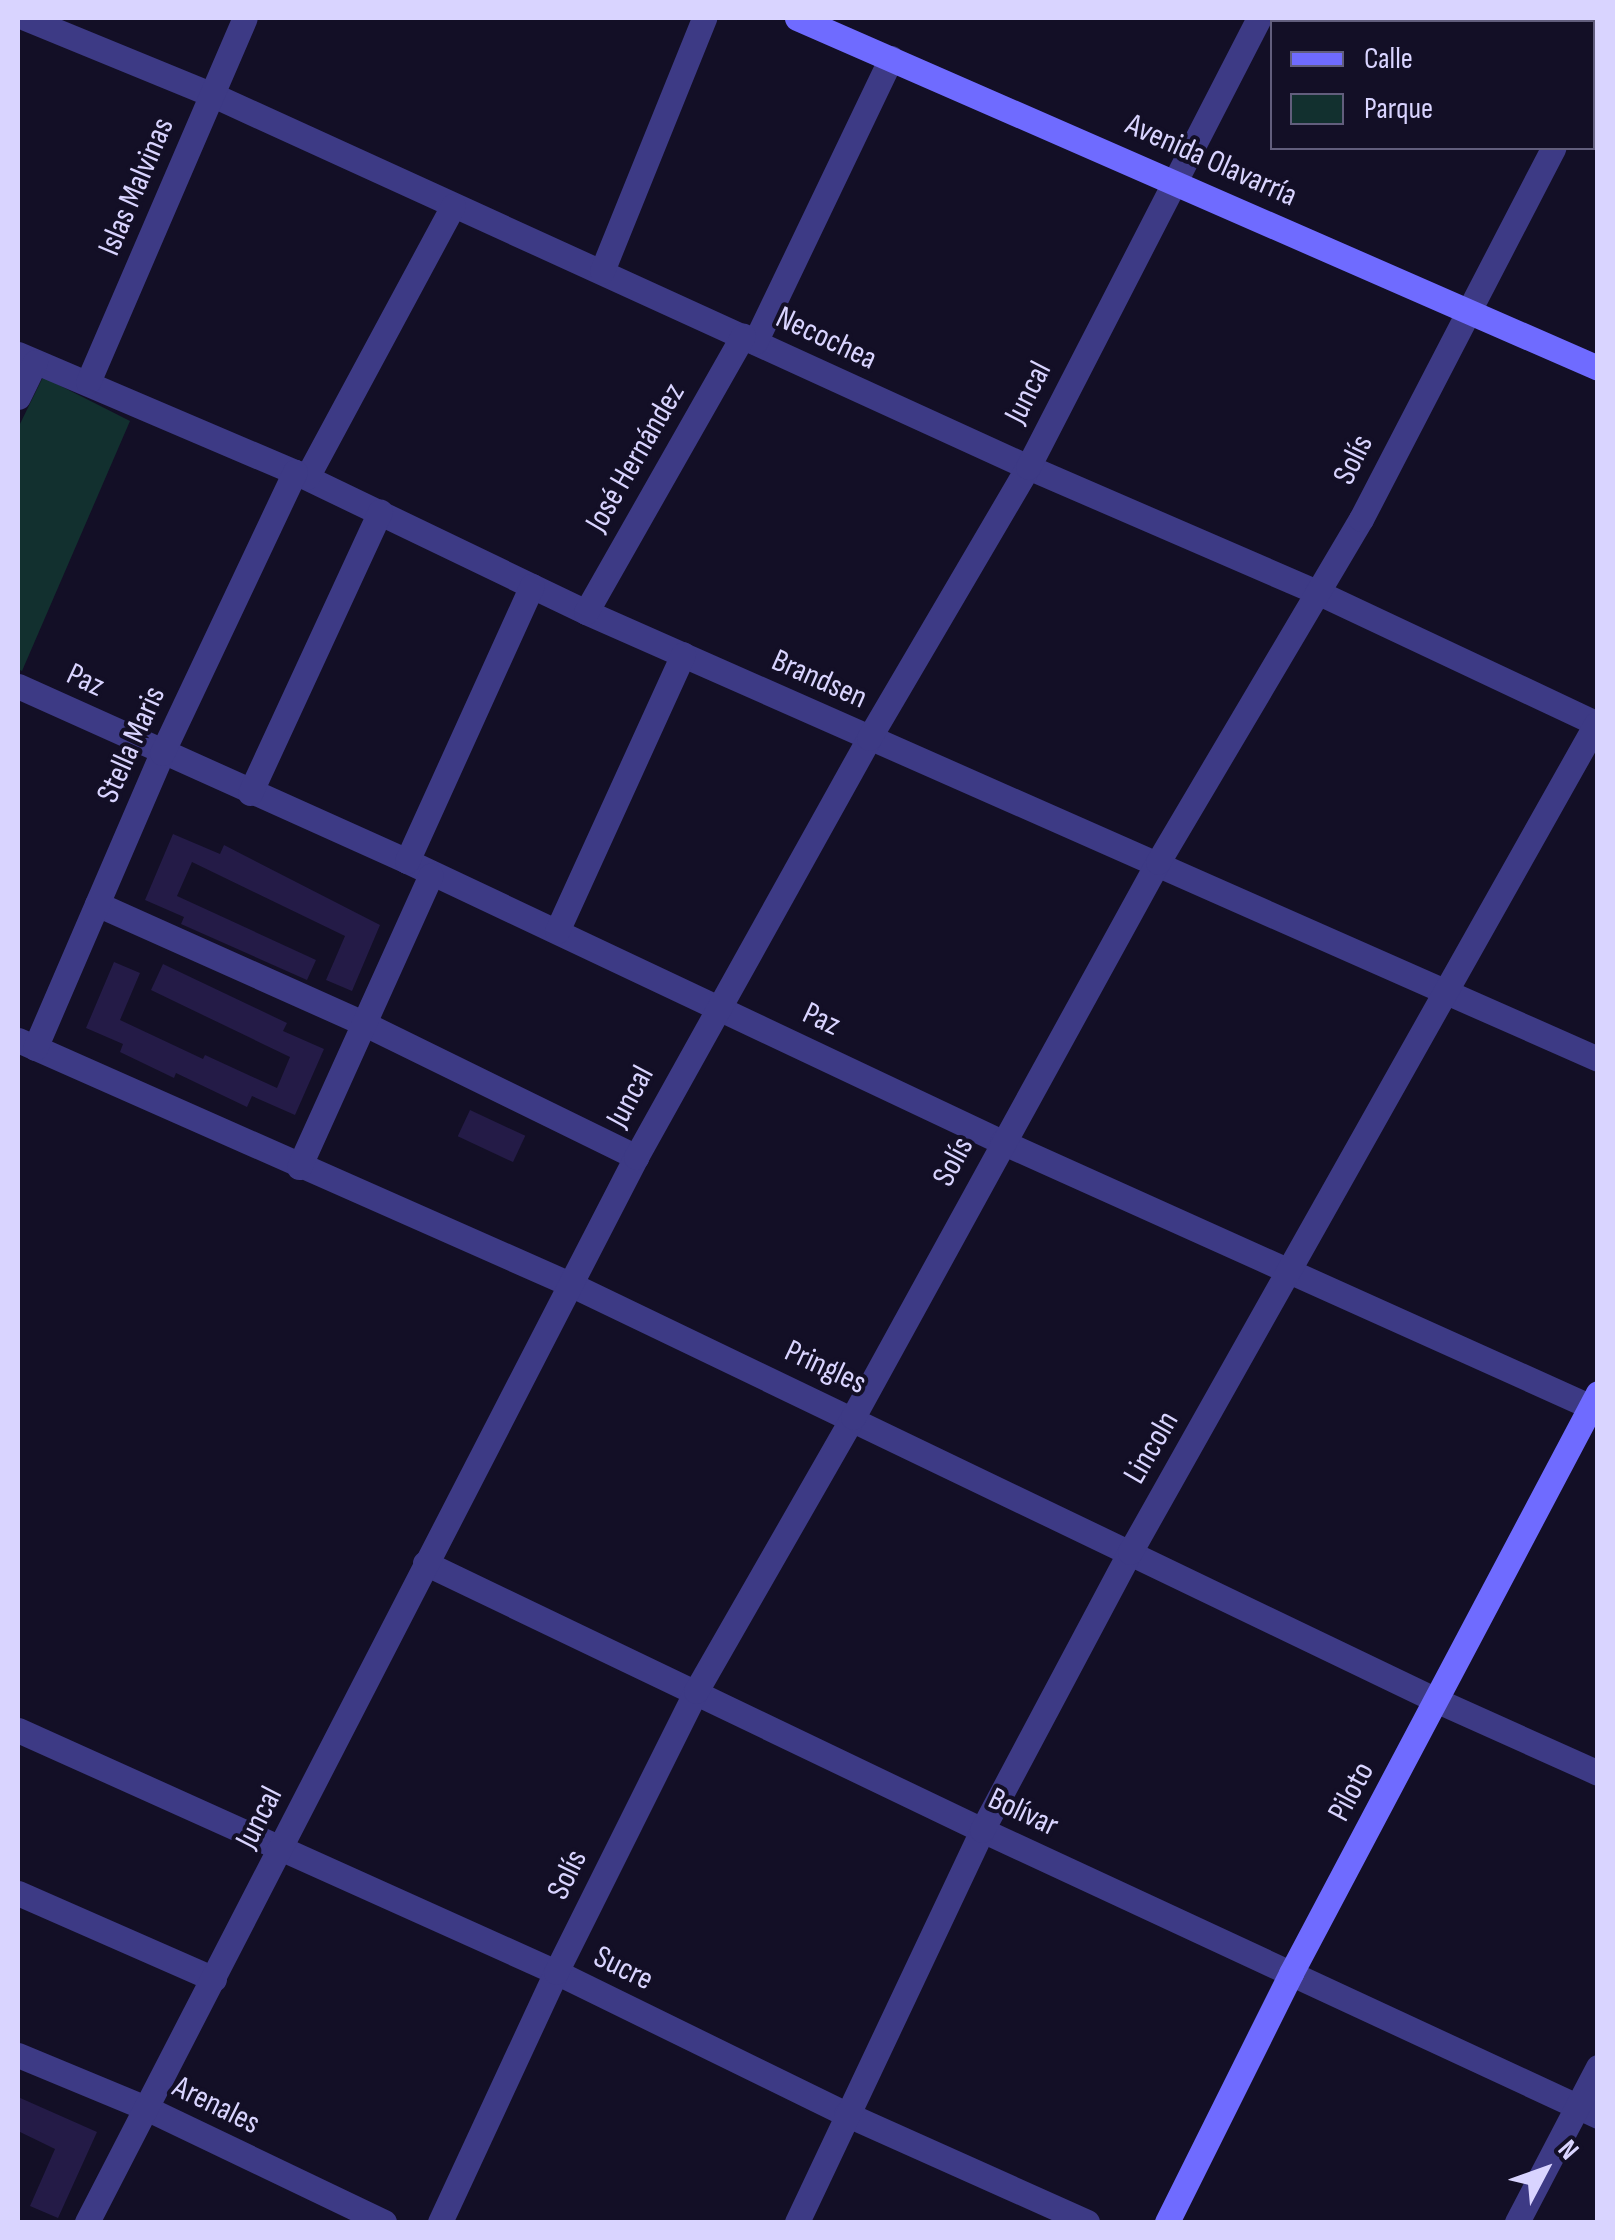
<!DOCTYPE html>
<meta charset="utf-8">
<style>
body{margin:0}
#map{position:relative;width:1615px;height:2240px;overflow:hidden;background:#130f26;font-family:"Sofia Sans Condensed",sans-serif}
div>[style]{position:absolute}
.green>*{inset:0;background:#12302f}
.building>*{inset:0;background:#241b47;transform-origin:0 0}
.minor>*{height:25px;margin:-12.5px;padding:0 12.5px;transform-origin:12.5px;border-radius:12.5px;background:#3d3a85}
.secondary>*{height:25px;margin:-12.5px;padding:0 12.5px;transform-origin:12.5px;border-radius:12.5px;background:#6f6bff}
span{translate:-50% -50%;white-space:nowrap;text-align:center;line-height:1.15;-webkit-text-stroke:8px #130f26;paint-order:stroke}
.street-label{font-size:32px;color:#d9d4ff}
.frame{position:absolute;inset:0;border:20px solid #d9d4ff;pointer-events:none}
.legend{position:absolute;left:1270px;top:20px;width:325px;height:130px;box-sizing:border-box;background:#130f26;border:2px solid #625e7d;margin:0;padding:12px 18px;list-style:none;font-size:30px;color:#d9d4ff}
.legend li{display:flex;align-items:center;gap:20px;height:50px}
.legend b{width:50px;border:2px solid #625e7d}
.north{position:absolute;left:1495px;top:2120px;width:100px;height:100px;-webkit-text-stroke:8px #130f26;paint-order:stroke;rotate:49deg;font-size:28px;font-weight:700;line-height:40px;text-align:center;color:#d9d4ff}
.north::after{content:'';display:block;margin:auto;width:35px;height:45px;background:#d9d4ff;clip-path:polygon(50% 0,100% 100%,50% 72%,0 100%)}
</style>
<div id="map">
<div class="green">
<i style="clip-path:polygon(43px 377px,130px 421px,22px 671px,18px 669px,18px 428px)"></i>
</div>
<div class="building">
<i style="clip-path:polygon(173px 834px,220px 854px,224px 845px,380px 925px,352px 991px,326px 980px,345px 936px,192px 862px,177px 896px,316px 960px,307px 980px,181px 924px,184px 917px,145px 900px)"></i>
<i style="clip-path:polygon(114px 962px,140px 973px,120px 1020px,203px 1059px,205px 1055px,277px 1088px,290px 1057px,151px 990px,163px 964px,287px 1023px,283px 1031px,324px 1049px,295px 1115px,252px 1096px,247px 1107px,176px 1073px,174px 1078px,120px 1052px,123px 1044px,86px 1028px)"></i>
<i style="left:470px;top:1110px;width:61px;height:29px;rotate:25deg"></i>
<i style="clip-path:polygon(18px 2097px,97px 2132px,58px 2218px,30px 2206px,55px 2149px,18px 2131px)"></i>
</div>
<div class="minor">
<i style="left:25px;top:18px;width:203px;rotate:22.3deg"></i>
<i style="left:213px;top:95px;width:896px;rotate:24.53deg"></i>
<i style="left:1028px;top:467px;width:315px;rotate:23.4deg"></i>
<i style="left:1317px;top:592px;width:310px;rotate:25.2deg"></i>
<i style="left:1512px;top:18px;width:13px;rotate:18deg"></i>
<i style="left:1592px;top:73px;width:11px;rotate:-56deg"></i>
<i style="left:602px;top:271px;width:273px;rotate:-68deg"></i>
<i style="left:755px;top:342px;width:315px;rotate:-64.4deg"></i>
<i style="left:18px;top:354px;width:301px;rotate:23.1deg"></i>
<i style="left:295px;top:472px;width:323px;rotate:25.7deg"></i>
<i style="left:586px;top:612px;width:1106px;rotate:23.83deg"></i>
<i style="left:88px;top:382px;width:396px;rotate:-66.7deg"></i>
<i style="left:18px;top:397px;width:39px;rotate:-64deg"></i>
<i style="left:307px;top:477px;width:308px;rotate:-61.7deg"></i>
<i style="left:586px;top:612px;width:318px;rotate:-60.4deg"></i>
<i style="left:18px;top:686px;width:427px;rotate:24.2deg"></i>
<i style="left:407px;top:861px;width:658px;rotate:25.28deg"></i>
<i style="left:1002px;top:1142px;width:653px;rotate:24.21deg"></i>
<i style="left:250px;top:793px;width:310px;rotate:-65.2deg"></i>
<i style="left:407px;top:861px;width:302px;rotate:-65.6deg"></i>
<i style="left:97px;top:904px;width:296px;rotate:24.1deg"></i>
<i style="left:367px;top:1025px;width:300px;rotate:26.1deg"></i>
<i style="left:557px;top:931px;width:304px;rotate:-65.5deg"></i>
<i style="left:18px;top:1040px;width:606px;rotate:23.86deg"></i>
<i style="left:572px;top:1285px;width:961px;rotate:25.66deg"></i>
<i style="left:1438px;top:1701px;width:175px;rotate:24.2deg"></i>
<i style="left:35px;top:1048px;width:321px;rotate:-66.7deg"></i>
<i style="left:162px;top:753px;width:311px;rotate:-64.7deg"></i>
<i style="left:299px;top:1167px;width:320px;rotate:-65.7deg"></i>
<i style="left:425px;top:1563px;width:618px;rotate:25.61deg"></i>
<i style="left:982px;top:1830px;width:679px;rotate:24.9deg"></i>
<i style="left:18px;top:1730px;width:590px;rotate:24.22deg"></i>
<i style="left:556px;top:1972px;width:323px;rotate:26.1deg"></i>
<i style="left:846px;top:2114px;width:264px;rotate:24.1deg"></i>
<i style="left:18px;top:1893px;width:214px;rotate:23.7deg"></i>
<i style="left:18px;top:2055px;width:139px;rotate:22.5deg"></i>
<i style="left:146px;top:2108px;width:264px;rotate:25.6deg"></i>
<i style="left:87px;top:2222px;width:1198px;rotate:-62.73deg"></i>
<i style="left:636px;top:1157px;width:479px;rotate:-60.9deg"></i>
<i style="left:869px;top:738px;width:314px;rotate:-59.6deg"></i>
<i style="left:1028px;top:467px;width:505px;rotate:-62.78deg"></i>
<i style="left:440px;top:2222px;width:276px;rotate:-65.1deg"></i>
<i style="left:556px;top:1972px;width:314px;rotate:-63.5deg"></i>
<i style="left:696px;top:1691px;width:316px;rotate:-60.2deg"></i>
<i style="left:853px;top:1417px;width:633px;rotate:-61.21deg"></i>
<i style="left:1158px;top:862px;width:399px;rotate:-59.4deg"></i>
<i style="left:1361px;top:519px;width:418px;rotate:-62.6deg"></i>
<i style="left:797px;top:2222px;width:433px;rotate:-64.7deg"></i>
<i style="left:982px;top:1830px;width:315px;rotate:-62deg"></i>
<i style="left:1130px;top:1552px;width:950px;rotate:-60.63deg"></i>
<i style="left:1517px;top:2222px;width:175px;rotate:-62.4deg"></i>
</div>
<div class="secondary">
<i style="left:797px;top:18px;width:874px;rotate:23.6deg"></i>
<i style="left:1167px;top:2222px;width:278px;rotate:-63.5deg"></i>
<i style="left:1291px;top:1973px;width:656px;rotate:-62.11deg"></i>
</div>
<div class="street-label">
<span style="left:1211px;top:161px;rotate:24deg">Avenida Olavarría</span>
<span style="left:137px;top:187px;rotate:-67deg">Islas Malvinas</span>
<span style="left:826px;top:339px;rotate:25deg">Necochea</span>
<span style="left:1029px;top:393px;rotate:-63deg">Juncal</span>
<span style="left:636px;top:458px;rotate:-60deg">José Hernández</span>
<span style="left:1354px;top:460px;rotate:-64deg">Solís</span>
<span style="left:819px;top:680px;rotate:24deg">Brandsen</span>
<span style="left:85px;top:681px;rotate:25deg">Paz</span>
<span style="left:132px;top:745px;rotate:-66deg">Stella Maris</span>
<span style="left:821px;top:1020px;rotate:25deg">Paz</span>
<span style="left:631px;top:1097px;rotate:-62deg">Juncal</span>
<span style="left:954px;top:1162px;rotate:-62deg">Solís</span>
<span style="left:825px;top:1368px;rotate:25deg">Pringles</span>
<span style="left:1152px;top:1448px;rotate:-60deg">Lincoln</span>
<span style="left:1352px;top:1792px;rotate:-62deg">Piloto</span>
<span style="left:1023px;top:1813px;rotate:25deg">Bolívar</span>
<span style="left:260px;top:1818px;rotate:-63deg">Juncal</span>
<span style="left:568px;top:1875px;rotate:-64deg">Solís</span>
<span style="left:623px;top:1969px;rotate:26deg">Sucre</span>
<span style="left:216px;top:2106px;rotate:26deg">Arenales</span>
</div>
<div class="frame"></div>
<ul class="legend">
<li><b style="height:12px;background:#6f6bff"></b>Calle</li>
<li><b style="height:28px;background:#12302f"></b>Parque</li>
</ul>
<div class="north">N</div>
</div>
